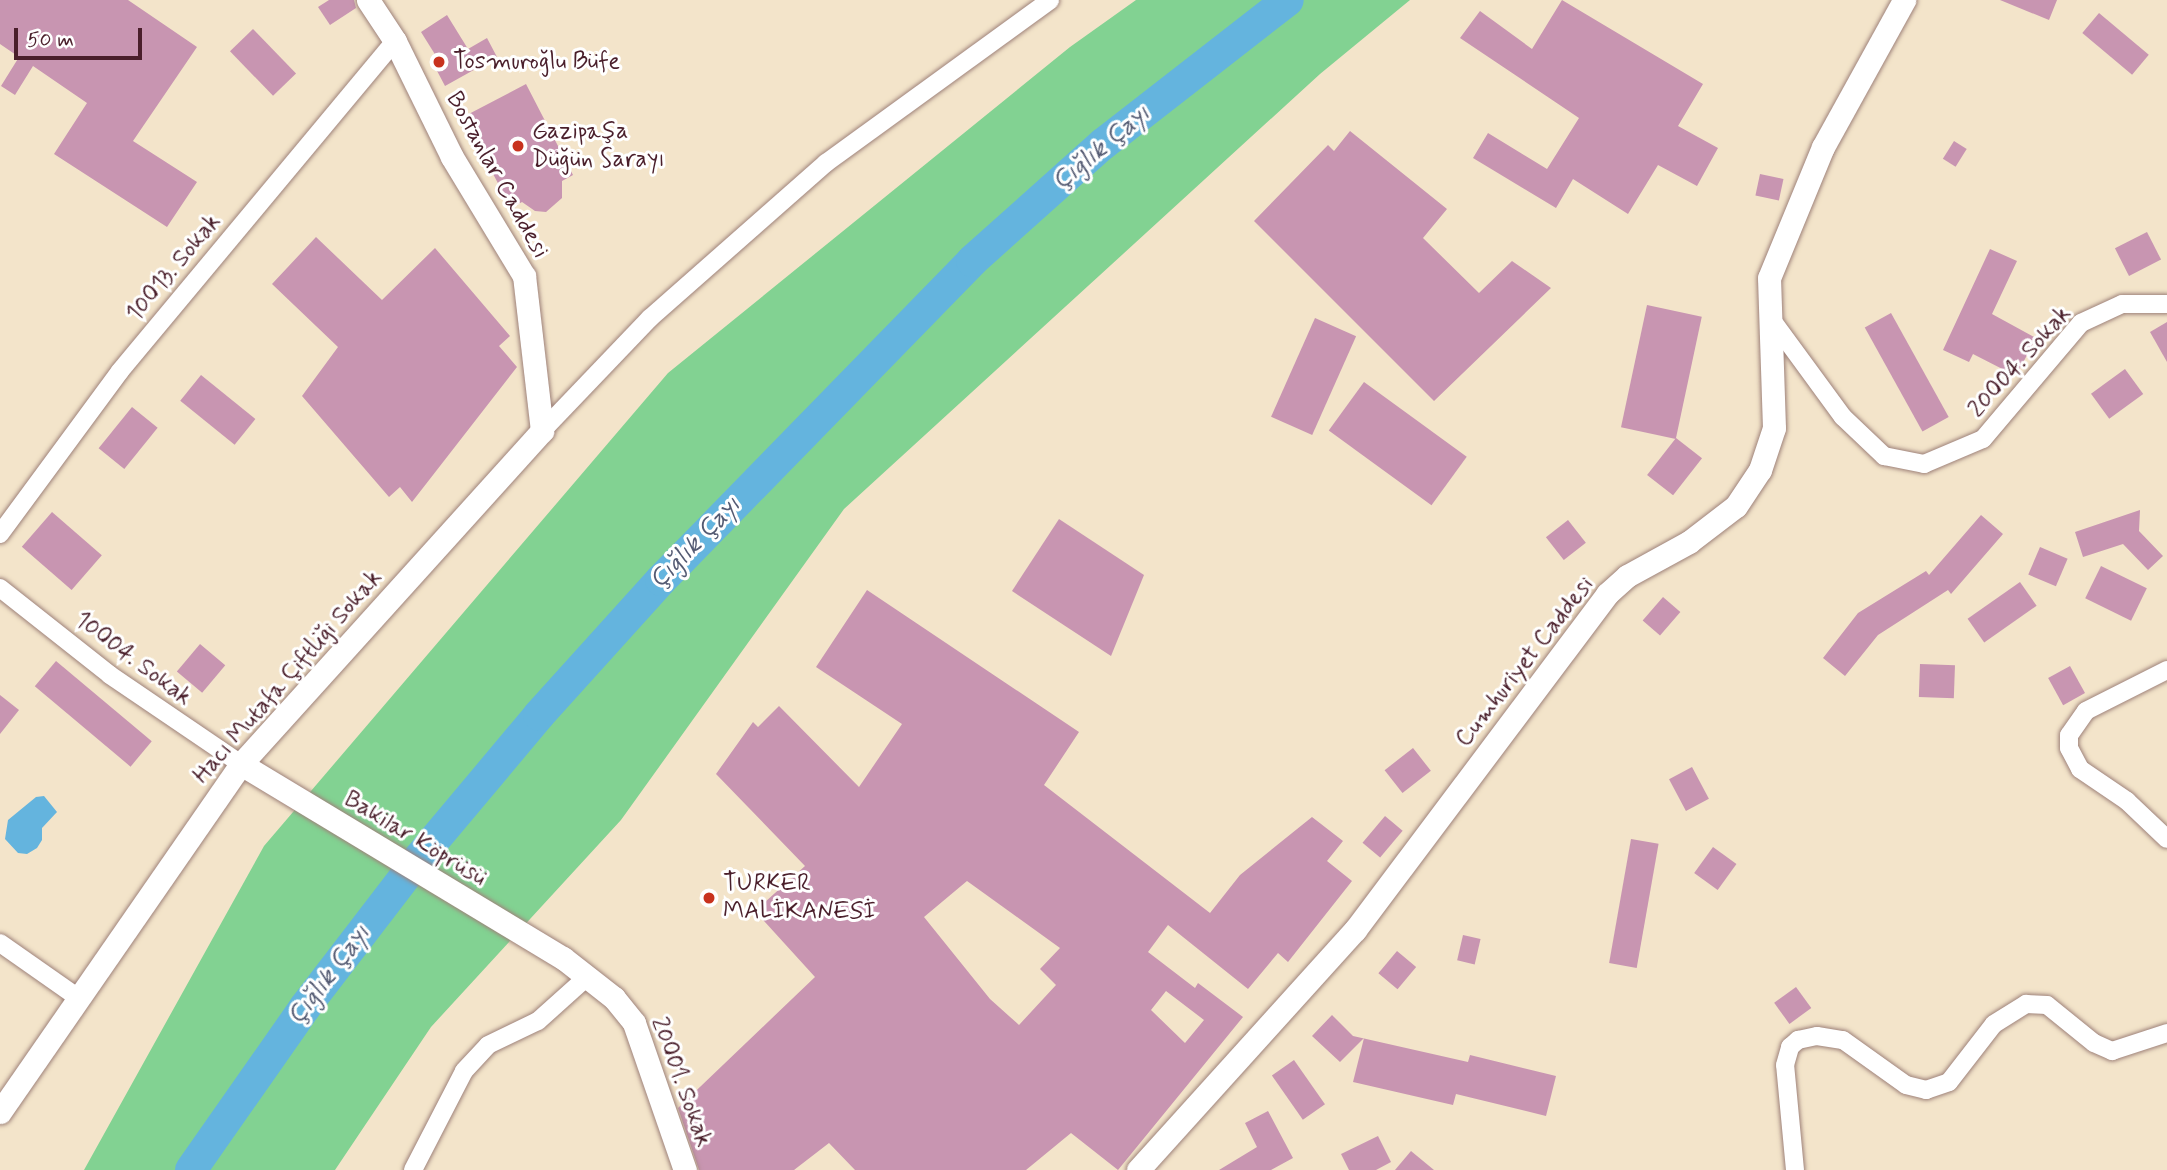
<!DOCTYPE html>
<meta charset="utf-8">
<style>
body{margin:0}
#map{position:relative;width:2167px;height:1170px;overflow:hidden;background:#f3e4ca;font-family:Mynerve,sans-serif}
div>[style]{position:absolute}
.green>*{inset:0;background:#82d292}
.water>*{inset:0;background:#64b4de}
.river>*{height:32px;margin:-16px;padding:0 16px;transform-origin:16px;border-radius:16px;background:#64b4de}
.building>*{inset:0;background:#c895b1;transform-origin:0 0}
.roads{filter:drop-shadow(0 0 2px #9e827a) drop-shadow(0 0 2px #9e827a)}
.minor>*{height:18px;margin:-9px;padding:0 9px;transform-origin:9px;border-radius:9px;background:#fff}
.tertiary>*{height:23px;margin:-11.5px;padding:0 11.5px;transform-origin:11.5px;border-radius:11.5px;background:#fff}
.dots>*{width:19px;height:19px;translate:-50% -50%;box-sizing:border-box;border:4px solid #fff;border-radius:50%}
span{translate:-50% -50%;white-space:nowrap;text-align:center;line-height:1.15;-webkit-text-stroke:6px #fff;paint-order:stroke}
.poi-label{font-size:24px;color:#4a1f2b}
.left{translate:0 -50%;text-align:left}
.street-label{font-size:24px;color:#4a1f2b}
.water-label{font-size:26px;color:#545b73;font-style:italic}
.scale{position:absolute;left:14px;top:28px;width:128px;height:32px;box-sizing:border-box;border:4px solid #4a1f2b;border-top:0;padding-left:9px;font-size:21px;line-height:24px;white-space:nowrap;color:#4a1f2b;-webkit-text-stroke:5px #fff;paint-order:stroke}
</style>
<div id="map">
<div class="green">
<i style="clip-path:polygon(1136px 0,1410px 0,1320px 74px,844px 509px,621px 820px,431px 1027px,335px 1170px,84px 1170px,264px 846px,668px 373px,1070px 47px)"></i>
</div>
<div class="water">
<i style="clip-path:polygon(44px 796px,57px 812px,42px 828px,42px 840px,37px 848px,27px 854px,18px 853px,5px 839px,8px 820px,36px 797px)"></i>
</div>
<div class="river">
<i style="left:191px;top:1170px;width:199px;rotate:-55deg"></i>
<i style="left:305px;top:1007px;width:189px;rotate:-52.5deg"></i>
<i style="left:420px;top:857px;width:185px;rotate:-50deg"></i>
<i style="left:539px;top:715px;width:182px;rotate:-47.9deg"></i>
<i style="left:661px;top:580px;width:446px;rotate:-45.7deg"></i>
<i style="left:972px;top:261px;width:176px;rotate:-41.8deg"></i>
<i style="left:1103px;top:144px;width:234px;rotate:-37.9deg"></i>
</div>
<div class="building">
<i style="clip-path:polygon(0 0,128px 0,197px 47px,133px 141px,197px 182px,167px 227px,54px 154px,87px 103px,33px 66px,15px 95px,1px 86px,19px 57px,0 44px)"></i>
<i style="clip-path:polygon(329px 0,354px 0,356px 8px,330px 25px,318px 7px)"></i>
<i style="clip-path:polygon(1562px 0,1703px 84px,1678px 126px,1718px 148px,1697px 186px,1658px 165px,1628px 214px,1573px 179px,1556px 208px,1473px 158px,1488px 133px,1547px 169px,1579px 118px,1460px 38px,1480px 11px,1532px 49px)"></i>
<i style="clip-path:polygon(2000px 0,2057px 0,2049px 20px)"></i>
<i style="left:2099px;top:13px;width:65px;height:26px;rotate:40deg"></i>
<i style="clip-path:polygon(447px 15px,468px 49px,487px 38px,497px 57px,445px 86px,435px 67px,441px 64px,421px 32px)"></i>
<i style="left:253px;top:29px;width:62px;height:32px;rotate:46deg"></i>
<i style="clip-path:polygon(526px 84px,573px 175px,562px 181px,562px 198px,546px 212px,535px 211px,522px 202px,511px 208px,463px 117px)"></i>
<i style="clip-path:polygon(1350px 131px,1447px 209px,1423px 238px,1479px 293px,1512px 261px,1551px 288px,1434px 401px,1254px 221px,1328px 145px,1334px 151px)"></i>
<i style="left:1954px;top:141px;width:15px;height:21px;rotate:32deg"></i>
<i style="left:1760px;top:174px;width:24px;height:22px;rotate:12deg"></i>
<i style="left:2147px;top:232px;width:31px;height:36px;rotate:63deg"></i>
<i style="clip-path:polygon(316px 237px,382px 300px,435px 248px,510px 336px,499px 346px,517px 367px,412px 502px,400px 487px,389px 497px,302px 396px,338px 347px,272px 284px)"></i>
<i style="clip-path:polygon(1990px 249px,2017px 261px,1992px 314px,2036px 338px,2016px 376px,1973px 354px,1969px 362px,1943px 350px)"></i>
<i style="left:1647px;top:305px;width:56px;height:125px;rotate:12deg"></i>
<i style="left:1891px;top:313px;width:119px;height:30px;rotate:61deg"></i>
<i style="left:1315px;top:318px;width:45px;height:108px;rotate:24deg"></i>
<i style="clip-path:polygon(2167px 322px,2167px 362px,2150px 332px)"></i>
<i style="left:2125px;top:369px;width:31px;height:42px;rotate:54deg"></i>
<i style="left:201px;top:375px;width:70px;height:33px;rotate:39deg"></i>
<i style="left:1364px;top:382px;width:127px;height:60px;rotate:36deg"></i>
<i style="left:132px;top:407px;width:33px;height:53px;rotate:39deg"></i>
<i style="left:1676px;top:438px;width:33px;height:47px;rotate:38deg"></i>
<i style="clip-path:polygon(2140px 510px,2139px 531px,2163px 556px,2148px 570px,2123px 544px,2083px 557px,2075px 532px)"></i>
<i style="left:52px;top:512px;width:66px;height:46px;rotate:41deg"></i>
<i style="clip-path:polygon(1981px 515px,2003px 534px,1951px 594px,1948px 590px,1878px 635px,1845px 676px,1823px 658px,1858px 613px,1926px 571px,1929px 575px)"></i>
<i style="clip-path:polygon(1059px 519px,1144px 575px,1111px 656px,1012px 591px)"></i>
<i style="left:1568px;top:520px;width:29px;height:28px;rotate:52deg"></i>
<i style="left:2040px;top:547px;width:30px;height:30px;rotate:23deg"></i>
<i style="left:2101px;top:566px;width:51px;height:36px;rotate:26deg"></i>
<i style="left:2020px;top:582px;width:29px;height:64px;rotate:55deg"></i>
<i style="clip-path:polygon(evenodd,867px 590px,1079px 732px,1044px 785px,1210px 913px,1240px 875px,1312px 817px,1343px 841px,1327px 861px,1352px 881px,1288px 962px,1278px 953px,1248px 989px,1168px 925px,1148px 952px,1195px 988px,1198px 983px,1243px 1017px,1118px 1170px,1071px 1133px,1026px 1170px,855px 1170px,829px 1143px,794px 1170px,699px 1170px,678px 1108px,815px 977px,755px 911px,805px 866px,716px 774px,753px 722px,758px 727px,779px 706px,859px 787px,902px 724px,816px 667px,867px 590px,967px 881px,1060px 948px,1040px 969px,1056px 985px,1019px 1025px,990px 999px,924px 917px,967px 881px,867px 590px,1166px 991px,1204px 1020px,1185px 1043px,1151px 1010px,1166px 991px)"></i>
<i style="left:1663px;top:597px;width:23px;height:31px;rotate:41deg"></i>
<i style="left:200px;top:644px;width:33px;height:36px;rotate:40deg"></i>
<i style="left:56px;top:661px;width:125px;height:33px;rotate:40deg"></i>
<i style="left:1920px;top:664px;width:35px;height:33px;rotate:2deg"></i>
<i style="left:2070px;top:666px;width:31px;height:25px;rotate:61deg"></i>
<i style="clip-path:polygon(0 695px,19px 710px,0 734px)"></i>
<i style="left:1413px;top:748px;width:29px;height:36px;rotate:52deg"></i>
<i style="left:1692px;top:767px;width:36px;height:26px;rotate:62deg"></i>
<i style="left:1385px;top:816px;width:23px;height:35px;rotate:40deg"></i>
<i style="left:1631px;top:839px;width:28px;height:126px;rotate:10deg"></i>
<i style="left:1713px;top:847px;width:29px;height:32px;rotate:36deg"></i>
<i style="left:1463px;top:935px;width:18px;height:26px;rotate:13deg"></i>
<i style="left:1397px;top:951px;width:25px;height:29px;rotate:40deg"></i>
<i style="left:1796px;top:987px;width:26px;height:27px;rotate:54deg"></i>
<i style="clip-path:polygon(1332px 1015px,1353px 1036px,1468px 1062px,1470px 1055px,1556px 1076px,1546px 1116px,1456px 1094px,1453px 1105px,1353px 1082px,1364px 1038px,1340px 1062px,1312px 1036px)"></i>
<i style="left:1294px;top:1060px;width:54px;height:27px;rotate:55deg"></i>
<i style="clip-path:polygon(1268px 1111px,1293px 1158px,1271px 1170px,1219px 1170px,1257px 1147px,1245px 1123px)"></i>
<i style="clip-path:polygon(1378px 1136px,1391px 1162px,1376px 1170px,1349px 1170px,1341px 1154px)"></i>
<i style="clip-path:polygon(1411px 1151px,1434px 1170px,1395px 1170px)"></i>
</div>
<div class="roads">
<div class="minor">
<i style="left:1769px;top:316px;width:125px;rotate:53.8deg"></i>
<i style="left:1843px;top:417px;width:57px;rotate:43.6deg"></i>
<i style="left:1884px;top:456px;width:41px;rotate:11.3deg"></i>
<i style="left:1924px;top:464px;width:64px;rotate:-23deg"></i>
<i style="left:1983px;top:439px;width:152px;rotate:-49.8deg"></i>
<i style="left:2081px;top:323px;width:45px;rotate:-24.9deg"></i>
<i style="left:2122px;top:304px;width:45px"></i>
<i style="left:542px;top:431px;width:156px;rotate:-46.3deg"></i>
<i style="left:650px;top:318px;width:235px;rotate:-41.4deg"></i>
<i style="left:826px;top:163px;width:277px;rotate:-36deg"></i>
<i style="left:0;top:534px;width:202px;rotate:-53.6deg"></i>
<i style="left:120px;top:371px;width:430px;rotate:-50.2deg"></i>
<i style="left:0;top:588px;width:140px;rotate:38.3deg"></i>
<i style="left:110px;top:675px;width:158px;rotate:34.2deg"></i>
<i style="left:2167px;top:670px;width:91px;rotate:153.2deg"></i>
<i style="left:2086px;top:711px;width:29px;rotate:125deg"></i>
<i style="left:2069px;top:735px;width:13px;rotate:90deg"></i>
<i style="left:2069px;top:748px;width:24px;rotate:62deg"></i>
<i style="left:2080px;top:769px;width:57px;rotate:34.2deg"></i>
<i style="left:2127px;top:801px;width:55px;rotate:43.5deg"></i>
<i style="left:0;top:943px;width:94px;rotate:35deg"></i>
<i style="left:413px;top:1170px;width:111px;rotate:-62.7deg"></i>
<i style="left:464px;top:1071px;width:35px;rotate:-47deg"></i>
<i style="left:488px;top:1045px;width:55px;rotate:-25.6deg"></i>
<i style="left:538px;top:1021px;width:66px;rotate:-41.9deg"></i>
<i style="left:1795px;top:1170px;width:105px;rotate:-95.4deg"></i>
<i style="left:1785px;top:1065px;width:19px;rotate:-74deg"></i>
<i style="left:1790px;top:1047px;width:11px;rotate:-41deg"></i>
<i style="left:1798px;top:1040px;width:19px;rotate:-12deg"></i>
<i style="left:1817px;top:1036px;width:26px;rotate:9deg"></i>
<i style="left:1843px;top:1040px;width:77px;rotate:35.5deg"></i>
<i style="left:1906px;top:1085px;width:21px;rotate:14deg"></i>
<i style="left:1926px;top:1090px;width:24px;rotate:-19deg"></i>
<i style="left:1949px;top:1082px;width:73px;rotate:-52.2deg"></i>
<i style="left:1994px;top:1024px;width:38px;rotate:-32deg"></i>
<i style="left:2026px;top:1004px;width:21px;rotate:3deg"></i>
<i style="left:2047px;top:1005px;width:60px;rotate:39deg"></i>
<i style="left:2094px;top:1043px;width:20px;rotate:24deg"></i>
<i style="left:2112px;top:1051px;width:58px;rotate:-18.1deg"></i>
</div>
<div class="tertiary">
<i style="left:241px;top:764px;width:376px;rotate:31.1deg"></i>
<i style="left:563px;top:958px;width:65px;rotate:38.1deg"></i>
<i style="left:614px;top:998px;width:32px;rotate:51deg"></i>
<i style="left:634px;top:1023px;width:156px;rotate:70.9deg"></i>
<i style="left:0;top:1112px;width:423px;rotate:-55.3deg"></i>
<i style="left:241px;top:764px;width:449px;rotate:-47.9deg"></i>
<i style="left:542px;top:431px;width:156px;rotate:-96.6deg"></i>
<i style="left:524px;top:276px;width:139px;rotate:-121.2deg"></i>
<i style="left:452px;top:157px;width:129px;rotate:-116.2deg"></i>
<i style="left:395px;top:41px;width:49px;rotate:-123.4deg"></i>
<i style="left:1138px;top:1170px;width:324px;rotate:-47.9deg"></i>
<i style="left:1355px;top:930px;width:420px;rotate:-53.1deg"></i>
<i style="left:1607px;top:594px;width:27px;rotate:-42deg"></i>
<i style="left:1627px;top:576px;width:71px;rotate:-28.7deg"></i>
<i style="left:1689px;top:542px;width:59px;rotate:-37.5deg"></i>
<i style="left:1736px;top:506px;width:43px;rotate:-56.3deg"></i>
<i style="left:1760px;top:470px;width:44px;rotate:-71.6deg"></i>
<i style="left:1774px;top:428px;width:150px;rotate:-91.9deg"></i>
<i style="left:1769px;top:278px;width:142px;rotate:-67.6deg"></i>
<i style="left:1823px;top:147px;width:168px;rotate:-61.1deg"></i>
</div>
</div>
<div class="dots">
<i style="left:439px;top:62px;background:#c8321e"></i>
<i style="left:518px;top:146px;background:#c8321e"></i>
<i style="left:709px;top:898px;background:#c8321e"></i>
</div>
<div class="poi-label">
<span class="left" style="left:453px;top:62px">Tosmuroğlu Büfe</span>
<span class="left" style="left:532px;top:146px">Gazipaşa<br>Düğün Sarayı</span>
<span class="left" style="left:723px;top:898px">TURKER<br>MALİKANESİ</span>
</div>
<div class="street-label">
<span style="left:497px;top:175px;rotate:61deg">Bostanlar Caddesi</span>
<span style="left:174px;top:268px;rotate:-50deg">10013. Sokak</span>
<span style="left:2020px;top:362px;rotate:-48deg">20004. Sokak</span>
<span style="left:133px;top:659px;rotate:37deg">10004. Sokak</span>
<span style="left:1525px;top:662px;rotate:-52deg">Cumhuriyet Caddesi</span>
<span style="left:288px;top:677px;rotate:-49deg">Hacı Mutafa Çiftliği Sokak</span>
<span style="left:415px;top:839px;rotate:31deg">Bakilar Köprüsü</span>
<span style="left:681px;top:1082px;rotate:70deg">20001. Sokak</span>
</div>
<div class="water-label">
<span style="left:1102px;top:149px;rotate:-40deg">Çığlık Çayı</span>
<span style="left:696px;top:544px;rotate:-46deg">Çığlık Çayı</span>
<span style="left:330px;top:976px;rotate:-53deg">Çığlık Çayı</span>
</div>
<div class="scale">50 m</div>
</div>
